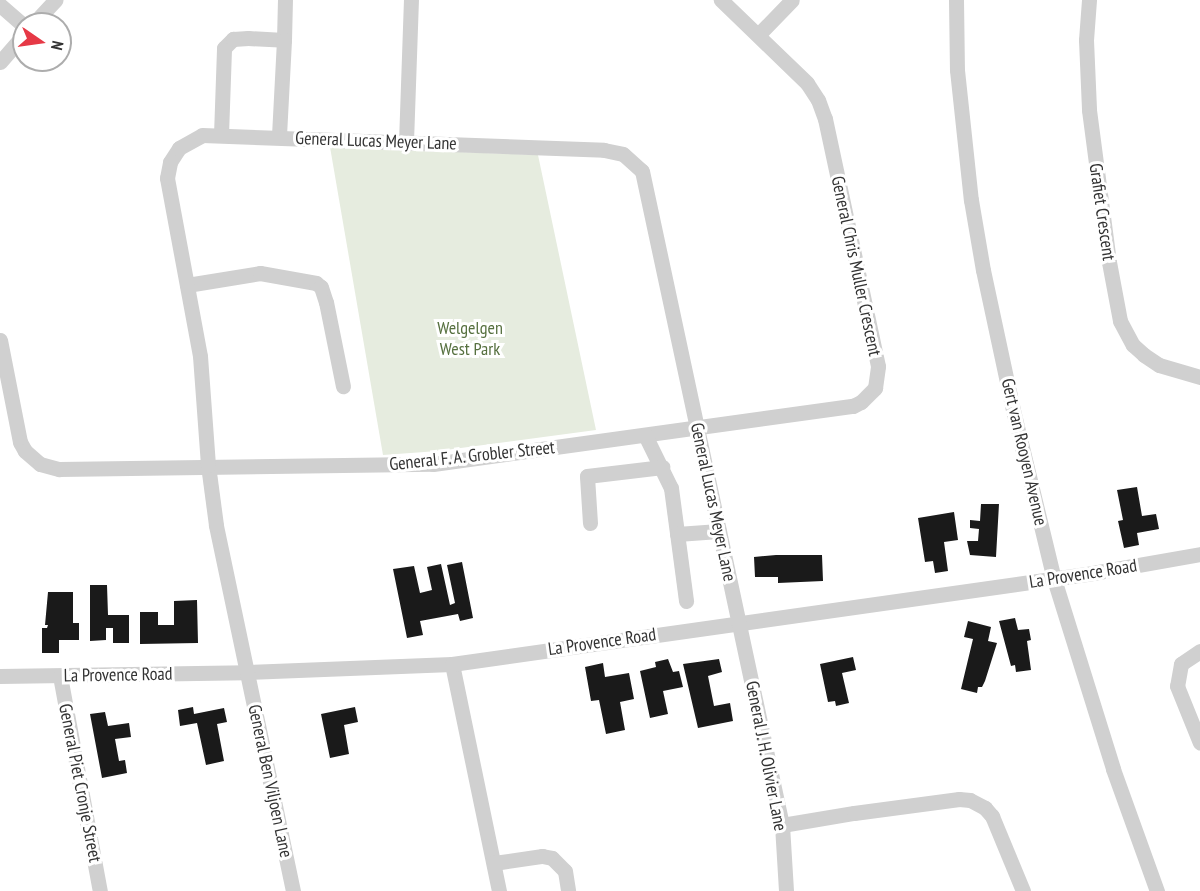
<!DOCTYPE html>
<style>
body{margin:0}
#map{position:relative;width:1200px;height:891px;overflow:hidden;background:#fff;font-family:"PT Sans Narrow",sans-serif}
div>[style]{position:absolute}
.green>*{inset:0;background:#e6ecdf}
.building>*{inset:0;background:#1a1a1a}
.minor>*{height:15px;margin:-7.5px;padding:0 7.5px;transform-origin:7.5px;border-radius:7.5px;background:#d0d0d0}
span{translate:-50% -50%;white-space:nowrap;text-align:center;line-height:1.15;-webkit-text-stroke:6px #fff;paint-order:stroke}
.street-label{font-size:18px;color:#333}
.park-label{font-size:18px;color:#56703f}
.north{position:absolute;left:12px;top:12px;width:60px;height:60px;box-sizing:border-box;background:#fff;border:2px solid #adadad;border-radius:50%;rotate:103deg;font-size:16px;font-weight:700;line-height:24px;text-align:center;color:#333}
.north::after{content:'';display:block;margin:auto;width:21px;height:27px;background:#e63946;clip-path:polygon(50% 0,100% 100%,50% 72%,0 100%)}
</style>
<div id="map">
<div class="green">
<i style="clip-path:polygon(330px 147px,538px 155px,596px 430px,438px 451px,383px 455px)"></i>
</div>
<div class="building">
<i style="clip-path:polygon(1137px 487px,1142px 516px,1156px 514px,1159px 529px,1137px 533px,1139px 545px,1124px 548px,1118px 521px,1123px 520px,1117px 490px)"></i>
<i style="clip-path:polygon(981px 504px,999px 504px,996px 557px,970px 555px,967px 541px,978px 541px,979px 529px,970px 528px,970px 520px,980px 521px)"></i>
<i style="clip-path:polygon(954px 512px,958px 540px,944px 542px,948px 571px,935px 573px,933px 561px,925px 562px,918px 518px)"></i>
<i style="clip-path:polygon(776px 555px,822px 555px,823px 581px,778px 583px,778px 577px,755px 577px,754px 557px)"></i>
<i style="clip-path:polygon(462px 562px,473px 618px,460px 621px,458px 614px,420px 621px,423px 635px,407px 638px,393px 569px,414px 566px,420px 593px,432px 590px,427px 567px,441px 564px,450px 605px,455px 603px,447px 565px)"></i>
<i style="clip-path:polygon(90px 585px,107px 585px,108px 615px,129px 615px,129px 643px,113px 643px,113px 628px,106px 628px,106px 640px,90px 641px)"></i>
<i style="clip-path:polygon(48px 592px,73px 592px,73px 623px,79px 623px,79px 640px,59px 640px,59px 653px,42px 653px,42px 628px,47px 628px,48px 625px,45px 625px)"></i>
<i style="clip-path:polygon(197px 600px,198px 643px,140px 644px,140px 612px,158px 612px,158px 625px,174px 625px,174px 601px)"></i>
<i style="clip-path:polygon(1015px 618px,1018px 630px,1029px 629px,1031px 640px,1027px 641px,1031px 670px,1016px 672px,1015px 665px,1011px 666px,999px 621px)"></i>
<i style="clip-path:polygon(968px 621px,991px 627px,988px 641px,997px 643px,985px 681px,982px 687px,978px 687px,977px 693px,961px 689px,973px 639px,964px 637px)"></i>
<i style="clip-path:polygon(853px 657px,856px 670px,842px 673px,849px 703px,836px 706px,835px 701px,828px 702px,820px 664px)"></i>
<i style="clip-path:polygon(668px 659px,673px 672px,679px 671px,683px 687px,663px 691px,668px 714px,650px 718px,640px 671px,656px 667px,655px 662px)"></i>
<i style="clip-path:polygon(719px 659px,722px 672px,708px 676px,714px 706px,730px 703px,733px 721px,698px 728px,683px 664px)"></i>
<i style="clip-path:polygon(603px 663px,605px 677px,629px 673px,634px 699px,620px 702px,625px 730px,606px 734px,599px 700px,591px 701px,585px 667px)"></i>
<i style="clip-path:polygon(193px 707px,194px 714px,224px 708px,227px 722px,217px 724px,224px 761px,206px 765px,197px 723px,180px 726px,178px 710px)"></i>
<i style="clip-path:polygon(355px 707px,358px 722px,344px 725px,349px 754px,330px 758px,321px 714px)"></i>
<i style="clip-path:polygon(105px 712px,108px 726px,129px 723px,131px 737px,115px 739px,119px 761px,125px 760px,127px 773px,102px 778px,90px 714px)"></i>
</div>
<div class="minor">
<i style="left:956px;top:0;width:70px;rotate:89.2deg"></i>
<i style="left:957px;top:70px;width:131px;rotate:83.9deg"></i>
<i style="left:971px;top:200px;width:71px;rotate:80.3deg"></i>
<i style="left:983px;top:270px;width:143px;rotate:77.9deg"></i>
<i style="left:1013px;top:410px;width:174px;rotate:76.4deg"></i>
<i style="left:1054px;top:579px;width:199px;rotate:72.7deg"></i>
<i style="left:1113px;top:769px;width:130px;rotate:70.2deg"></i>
<i style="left:1089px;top:0;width:40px;rotate:94.3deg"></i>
<i style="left:1086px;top:40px;width:70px;rotate:87.5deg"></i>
<i style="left:1089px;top:110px;width:153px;rotate:82.5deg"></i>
<i style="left:1109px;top:262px;width:60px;rotate:79.4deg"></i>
<i style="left:1120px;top:321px;width:27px;rotate:62deg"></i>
<i style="left:1133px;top:345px;width:15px;rotate:42deg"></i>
<i style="left:1144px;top:355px;width:18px;rotate:34deg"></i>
<i style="left:1159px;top:365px;width:43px;rotate:16.3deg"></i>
<i style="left:0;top:5px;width:32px;rotate:41deg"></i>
<i style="left:33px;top:24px;width:33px;rotate:-47deg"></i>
<i style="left:759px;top:34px;width:47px;rotate:-45.9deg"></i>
<i style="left:284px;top:40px;width:40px;rotate:-88.6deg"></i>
<i style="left:0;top:62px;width:37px;rotate:-49deg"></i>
<i style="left:221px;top:135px;width:87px;rotate:-88deg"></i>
<i style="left:224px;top:48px;width:13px;rotate:-45deg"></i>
<i style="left:233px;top:39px;width:15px;rotate:-4deg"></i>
<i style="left:248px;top:38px;width:36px;rotate:3deg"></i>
<i style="left:284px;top:40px;width:97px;rotate:93deg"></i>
<i style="left:406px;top:142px;width:142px;rotate:-88deg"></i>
<i style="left:187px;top:285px;width:74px;rotate:-9.3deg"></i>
<i style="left:260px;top:273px;width:57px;rotate:10.1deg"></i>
<i style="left:316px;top:283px;width:6px;rotate:39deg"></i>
<i style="left:321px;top:287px;width:16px;rotate:72deg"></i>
<i style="left:326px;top:302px;width:86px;rotate:78.6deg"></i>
<i style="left:0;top:340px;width:104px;rotate:78.9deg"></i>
<i style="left:20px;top:442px;width:10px;rotate:61deg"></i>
<i style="left:25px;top:451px;width:20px;rotate:41deg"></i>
<i style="left:40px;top:464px;width:20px;rotate:15deg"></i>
<i style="left:59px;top:469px;width:374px;rotate:-0.8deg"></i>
<i style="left:433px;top:464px;width:424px;rotate:-7.9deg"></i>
<i style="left:853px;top:406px;width:9px;rotate:-27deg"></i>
<i style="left:861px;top:402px;width:20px;rotate:-45deg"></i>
<i style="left:875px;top:388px;width:22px;rotate:-82deg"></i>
<i style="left:878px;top:366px;width:253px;rotate:-102.1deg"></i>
<i style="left:825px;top:119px;width:20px;rotate:-110deg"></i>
<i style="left:818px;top:100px;width:20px;rotate:-123deg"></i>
<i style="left:807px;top:83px;width:120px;rotate:-136deg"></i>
<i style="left:645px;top:435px;width:59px;rotate:63.9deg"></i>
<i style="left:671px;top:488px;width:114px;rotate:82.4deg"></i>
<i style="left:590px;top:523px;width:47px;rotate:-93.7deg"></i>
<i style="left:587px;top:476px;width:76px;rotate:-6.8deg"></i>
<i style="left:677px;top:534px;width:42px;rotate:-4.1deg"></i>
<i style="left:1200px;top:651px;width:23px;rotate:146deg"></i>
<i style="left:1181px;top:664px;width:22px;rotate:100deg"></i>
<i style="left:1177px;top:686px;width:61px;rotate:68deg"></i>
<i style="left:452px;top:664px;width:232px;rotate:78.3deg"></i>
<i style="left:0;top:676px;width:246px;rotate:-0.9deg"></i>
<i style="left:246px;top:672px;width:206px;rotate:-2.2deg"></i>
<i style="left:452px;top:664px;width:641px;rotate:-8.07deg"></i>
<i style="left:1087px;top:574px;width:115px;rotate:-10deg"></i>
<i style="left:60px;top:676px;width:219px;rotate:79.5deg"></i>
<i style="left:782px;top:825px;width:73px;rotate:-9.5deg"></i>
<i style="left:854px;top:813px;width:106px;rotate:-7.6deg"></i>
<i style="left:959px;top:799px;width:11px;rotate:5deg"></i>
<i style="left:970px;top:800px;width:17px;rotate:28deg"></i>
<i style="left:985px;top:808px;width:11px;rotate:49deg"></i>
<i style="left:992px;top:816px;width:81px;rotate:67.5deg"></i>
<i style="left:494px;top:863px;width:49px;rotate:-8.3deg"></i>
<i style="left:542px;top:856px;width:10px;rotate:11deg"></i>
<i style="left:552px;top:858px;width:18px;rotate:45deg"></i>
<i style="left:565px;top:871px;width:20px;rotate:81deg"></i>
<i style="left:293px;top:891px;width:374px;rotate:-101.9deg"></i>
<i style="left:216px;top:525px;width:61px;rotate:-97.6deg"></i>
<i style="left:208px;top:465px;width:109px;rotate:-94.2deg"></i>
<i style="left:200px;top:356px;width:181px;rotate:-100.5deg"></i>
<i style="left:167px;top:178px;width:16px;rotate:-79deg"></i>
<i style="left:170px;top:162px;width:17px;rotate:-57deg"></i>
<i style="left:179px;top:148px;width:26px;rotate:-29deg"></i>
<i style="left:202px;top:135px;width:402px;rotate:2.1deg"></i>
<i style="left:604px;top:150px;width:19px;rotate:12deg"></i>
<i style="left:623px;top:154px;width:25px;rotate:42deg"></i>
<i style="left:642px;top:171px;width:669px;rotate:77.92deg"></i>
<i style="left:782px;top:825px;width:66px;rotate:86.5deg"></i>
</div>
<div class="street-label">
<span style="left:376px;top:141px;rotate:2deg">General Lucas Meyer Lane</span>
<span style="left:1102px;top:212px;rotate:82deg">Grafiet Crescent</span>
<span style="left:856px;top:266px;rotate:78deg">General Chris Muller Crescent</span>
<span style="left:1024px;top:452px;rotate:77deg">Gert van Rooyen Avenue</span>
<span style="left:472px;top:456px;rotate:-6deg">General F. A. Grobler Street</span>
<span style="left:713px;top:502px;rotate:78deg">General Lucas Meyer Lane</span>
<span style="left:1083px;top:574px;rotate:-9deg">La Provence Road</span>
<span style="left:602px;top:642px;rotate:-8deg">La Provence Road</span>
<span style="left:118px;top:675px;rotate:-1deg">La Provence Road</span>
<span style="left:766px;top:756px;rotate:79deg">General J. H. Olivier Lane</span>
<span style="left:270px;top:781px;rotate:78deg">General Ben Viljoen Lane</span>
<span style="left:80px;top:783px;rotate:79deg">General Piet Cronje Street</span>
</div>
<div class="park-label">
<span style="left:470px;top:339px">Welgelgen<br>West Park</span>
</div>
<div class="north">N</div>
</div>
